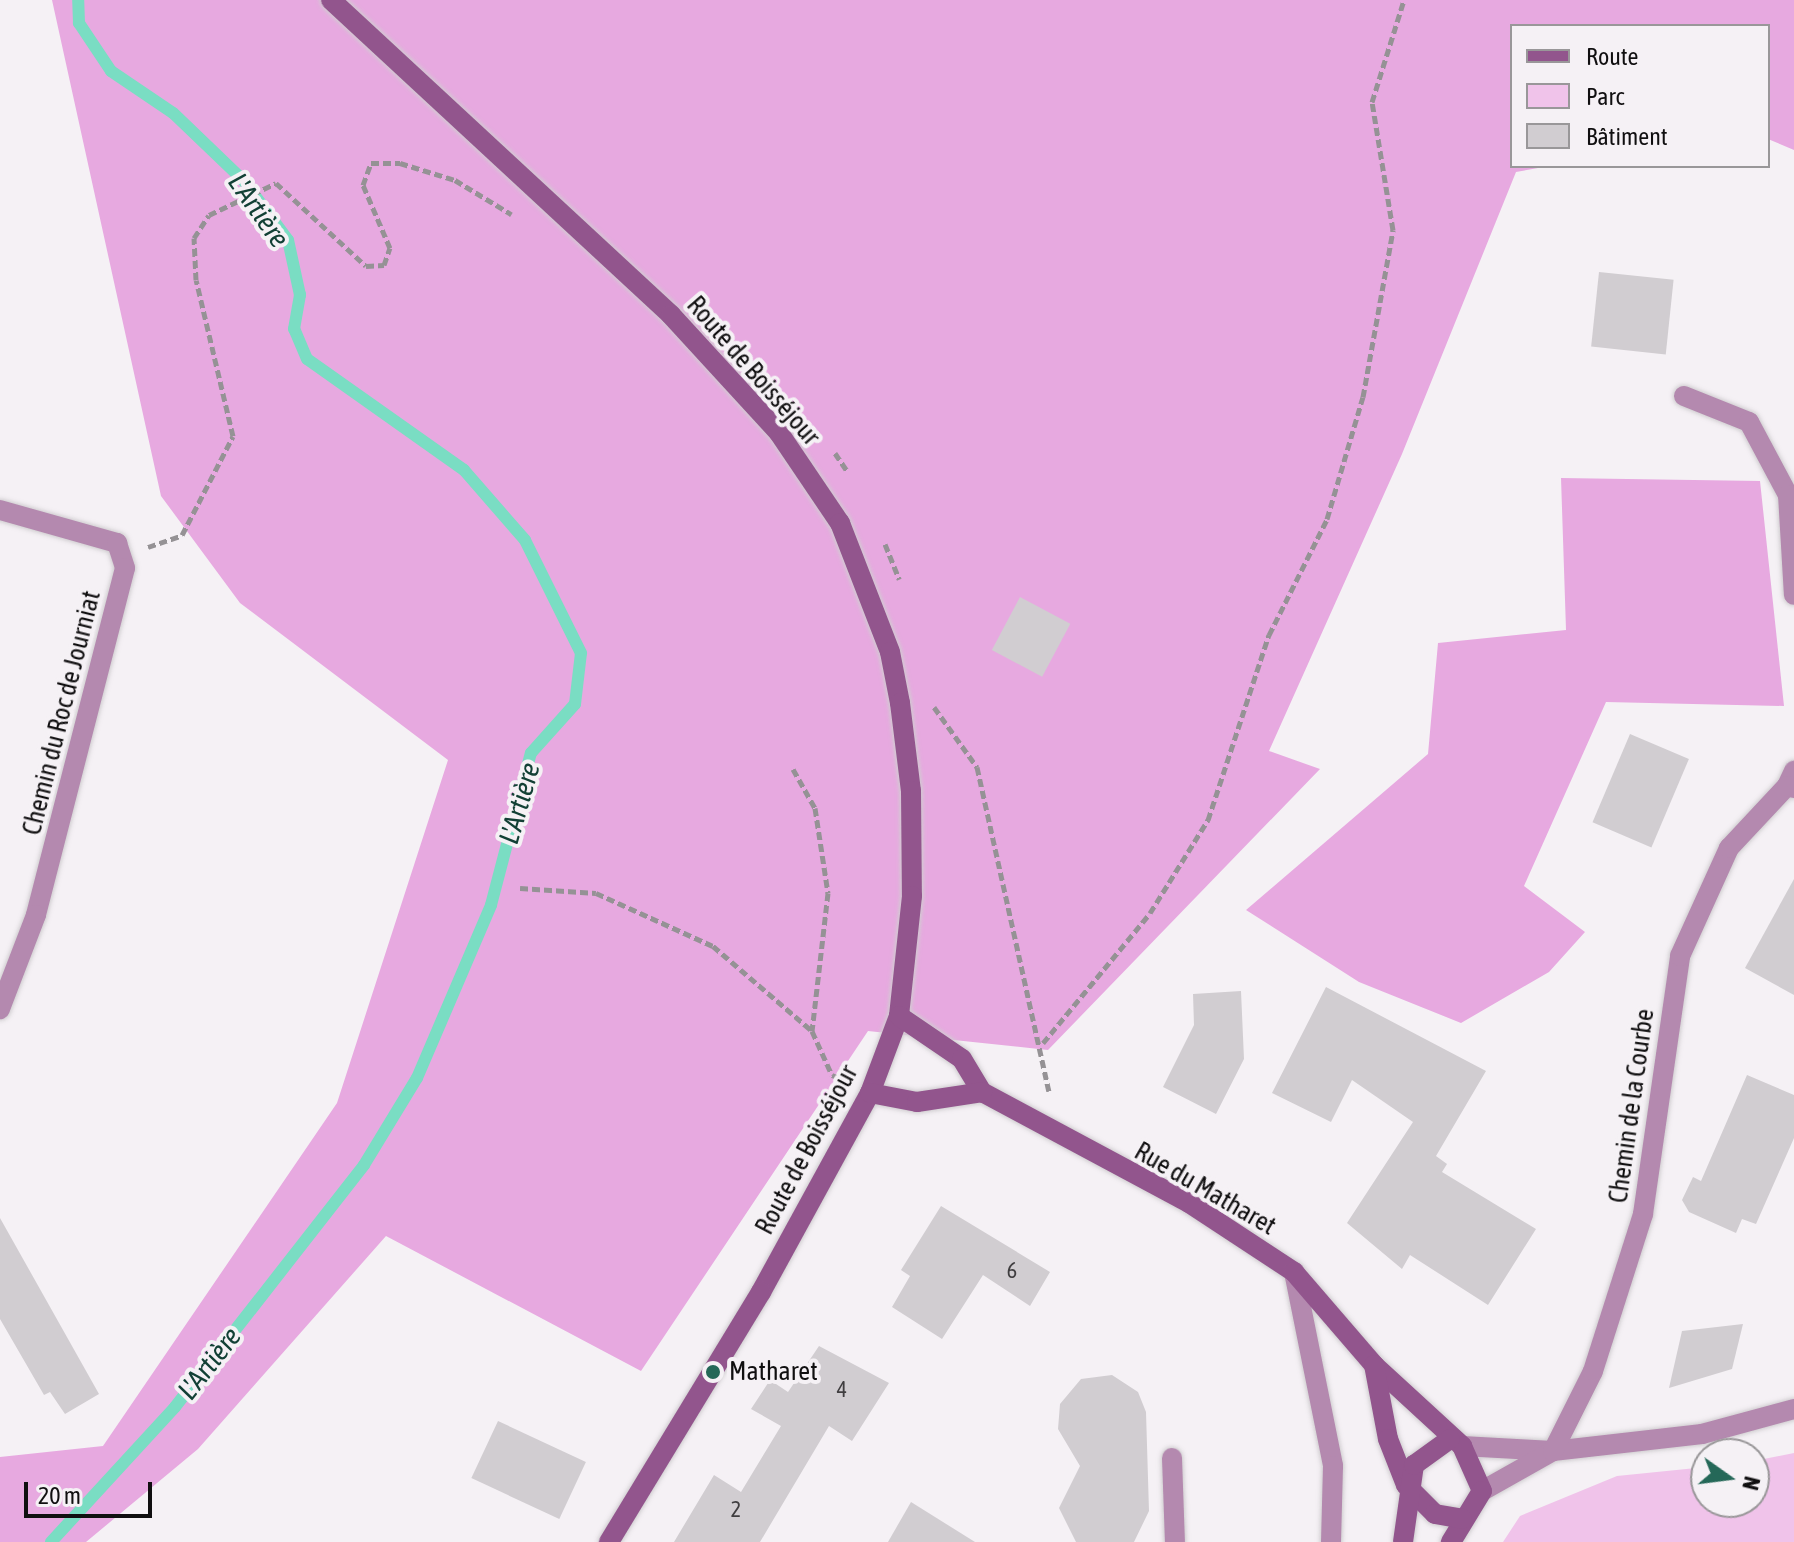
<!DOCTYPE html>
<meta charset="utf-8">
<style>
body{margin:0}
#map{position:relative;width:1794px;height:1542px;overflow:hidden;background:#f5f1f5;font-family:"Asap Condensed",sans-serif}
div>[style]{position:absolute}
.green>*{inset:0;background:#f0c3ea}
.forest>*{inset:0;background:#e7a9e0}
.stream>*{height:12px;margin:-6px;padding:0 6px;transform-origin:6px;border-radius:6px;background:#7addc3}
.building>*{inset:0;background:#d1cdd1;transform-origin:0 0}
.path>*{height:5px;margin-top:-2.5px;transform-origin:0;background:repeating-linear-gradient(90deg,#959295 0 8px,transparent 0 12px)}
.roads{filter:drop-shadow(0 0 2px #d0cdd0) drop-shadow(0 0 2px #d0cdd0)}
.lane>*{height:20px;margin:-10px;padding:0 10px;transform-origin:10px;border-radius:10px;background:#b489af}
.street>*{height:20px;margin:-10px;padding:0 10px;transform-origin:10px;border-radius:10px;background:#b489af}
.secondary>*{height:20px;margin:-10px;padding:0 10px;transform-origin:10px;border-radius:10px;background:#92558d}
.dots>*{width:22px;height:22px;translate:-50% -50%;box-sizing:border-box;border:4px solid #f5f1f5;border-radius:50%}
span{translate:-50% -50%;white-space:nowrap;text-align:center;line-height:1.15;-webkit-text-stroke:8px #f5f1f5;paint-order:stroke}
.number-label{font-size:22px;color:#403e40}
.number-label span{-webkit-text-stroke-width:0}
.street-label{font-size:26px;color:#100f10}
.poi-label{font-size:26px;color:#100f10}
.left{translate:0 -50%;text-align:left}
.water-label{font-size:28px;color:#124035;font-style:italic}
.legend{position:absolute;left:1510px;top:24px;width:260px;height:144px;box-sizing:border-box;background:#f5f1f5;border:2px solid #999799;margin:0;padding:10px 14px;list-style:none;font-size:24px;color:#100f10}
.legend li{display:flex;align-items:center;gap:16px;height:40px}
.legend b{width:40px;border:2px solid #999799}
.north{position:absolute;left:1690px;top:1438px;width:80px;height:80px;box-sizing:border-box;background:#f5f1f5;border:2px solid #999799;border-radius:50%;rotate:104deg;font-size:22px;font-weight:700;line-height:32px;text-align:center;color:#100f10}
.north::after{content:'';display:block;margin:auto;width:28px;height:36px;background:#256858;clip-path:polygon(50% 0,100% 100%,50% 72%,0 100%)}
.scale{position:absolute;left:24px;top:1482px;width:128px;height:36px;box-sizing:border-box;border:4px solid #100f10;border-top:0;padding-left:10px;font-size:24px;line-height:28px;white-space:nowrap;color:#100f10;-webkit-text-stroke:6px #f5f1f5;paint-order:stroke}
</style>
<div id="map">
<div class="green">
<i style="clip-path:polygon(1794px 1453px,1794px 1542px,1503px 1542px,1520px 1516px,1617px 1476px,1706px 1467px,1706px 1502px,1754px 1502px,1754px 1461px)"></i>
</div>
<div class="forest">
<i style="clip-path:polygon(52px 0,1794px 0,1794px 150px,1768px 139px,1768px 26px,1512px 26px,1512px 166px,1549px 166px,1516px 172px,1402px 454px,1269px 751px,1320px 769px,1048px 1050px,868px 1031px,641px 1371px,386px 1236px,198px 1449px,86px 1542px,0 1542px,0 1457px,103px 1446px,337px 1103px,448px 760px,240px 603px,161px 496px)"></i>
<i style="clip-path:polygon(1561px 478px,1760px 481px,1784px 706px,1606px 702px,1524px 886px,1585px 932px,1549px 972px,1461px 1023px,1359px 982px,1246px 910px,1428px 754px,1438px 643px,1566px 630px)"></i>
</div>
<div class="stream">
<i style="left:51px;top:1542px;width:183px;rotate:-47.4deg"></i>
<i style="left:175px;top:1407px;width:307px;rotate:-52deg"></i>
<i style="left:364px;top:1165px;width:102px;rotate:-58.7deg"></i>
<i style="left:417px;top:1078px;width:188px;rotate:-66.8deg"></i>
<i style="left:491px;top:905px;width:157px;rotate:-75.3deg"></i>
<i style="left:531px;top:753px;width:66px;rotate:-48.1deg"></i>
<i style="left:575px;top:704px;width:51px;rotate:-83.3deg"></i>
<i style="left:581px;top:653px;width:126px;rotate:-116.4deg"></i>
<i style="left:525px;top:540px;width:93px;rotate:-131.1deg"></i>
<i style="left:464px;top:470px;width:192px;rotate:-144.7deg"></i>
<i style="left:307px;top:359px;width:33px;rotate:-113deg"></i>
<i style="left:294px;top:329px;width:35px;rotate:-80deg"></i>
<i style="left:300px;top:295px;width:56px;rotate:-102.3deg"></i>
<i style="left:288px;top:240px;width:74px;rotate:-126.7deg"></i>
<i style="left:244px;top:181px;width:98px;rotate:-136.2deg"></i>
<i style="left:173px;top:113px;width:75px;rotate:-145.9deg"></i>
<i style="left:111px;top:71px;width:58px;rotate:-123.7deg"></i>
<i style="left:79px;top:23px;width:23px;rotate:-92deg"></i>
</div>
<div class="building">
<i style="left:1599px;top:272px;width:75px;height:75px;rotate:6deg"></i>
<i style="left:1020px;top:597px;width:57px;height:60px;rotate:28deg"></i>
<i style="left:1630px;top:734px;width:64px;height:96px;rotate:23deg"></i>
<i style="clip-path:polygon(1794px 879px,1794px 995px,1745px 968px)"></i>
<i style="clip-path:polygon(1326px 987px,1486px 1071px,1436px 1156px,1447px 1164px,1442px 1172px,1536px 1229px,1488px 1305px,1410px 1255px,1402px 1269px,1347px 1223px,1413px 1122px,1352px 1080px,1331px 1122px,1272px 1093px)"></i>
<i style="clip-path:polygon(1241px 991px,1244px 1059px,1216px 1114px,1163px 1087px,1194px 1025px,1193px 994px)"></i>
<i style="clip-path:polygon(1747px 1075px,1794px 1095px,1794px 1138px,1756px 1224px,1742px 1219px,1736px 1233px,1689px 1212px,1682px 1200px,1693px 1177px,1701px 1181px)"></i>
<i style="clip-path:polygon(941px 1206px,1050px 1272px,1030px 1306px,983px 1275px,942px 1339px,892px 1307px,910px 1276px,901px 1270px)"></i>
<i style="clip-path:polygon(0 1218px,99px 1394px,65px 1414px,50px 1392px,44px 1395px,0 1319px)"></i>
<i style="clip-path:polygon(1743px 1324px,1732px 1369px,1669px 1388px,1682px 1331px)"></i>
<i style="clip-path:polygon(819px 1346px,889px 1383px,852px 1441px,829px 1426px,760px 1542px,674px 1542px,714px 1475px,741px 1492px,781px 1426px,751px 1409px,770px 1380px,788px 1392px)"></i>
<i style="clip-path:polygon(1112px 1375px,1138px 1392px,1146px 1412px,1149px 1511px,1134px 1542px,1076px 1542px,1059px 1508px,1080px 1466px,1058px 1429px,1060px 1404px,1081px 1379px)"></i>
<i style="left:498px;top:1421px;width:97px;height:63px;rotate:25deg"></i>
<i style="clip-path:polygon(911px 1502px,975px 1542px,888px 1542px)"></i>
</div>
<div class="path">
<i style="left:835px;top:453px;width:22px;rotate:56deg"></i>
<i style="left:885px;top:544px;width:38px;rotate:68deg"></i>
<i style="left:148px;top:547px;width:36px;rotate:-19deg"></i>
<i style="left:182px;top:535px;width:111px;rotate:-62.7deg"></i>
<i style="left:233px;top:436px;width:160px;rotate:-103.3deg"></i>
<i style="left:196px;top:280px;width:42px;rotate:-92.7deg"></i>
<i style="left:194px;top:238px;width:27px;rotate:-57deg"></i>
<i style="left:209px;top:215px;width:74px;rotate:-25.5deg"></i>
<i style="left:276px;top:183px;width:122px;rotate:42.7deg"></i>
<i style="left:366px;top:266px;width:18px;rotate:-3deg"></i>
<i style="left:384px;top:265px;width:18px;rotate:-71deg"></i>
<i style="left:390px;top:248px;width:69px;rotate:-113.2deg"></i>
<i style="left:363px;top:185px;width:23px;rotate:-70deg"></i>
<i style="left:371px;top:163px;width:29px"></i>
<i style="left:400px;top:163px;width:58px;rotate:17.2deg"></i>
<i style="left:455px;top:180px;width:66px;rotate:31.3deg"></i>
<i style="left:934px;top:707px;width:74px;rotate:54.4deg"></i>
<i style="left:977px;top:767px;width:332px;rotate:77.5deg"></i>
<i style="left:793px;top:769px;width:45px;rotate:60.6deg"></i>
<i style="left:815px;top:808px;width:86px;rotate:81.3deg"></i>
<i style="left:828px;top:893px;width:139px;rotate:96.6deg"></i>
<i style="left:520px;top:888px;width:76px;rotate:3.8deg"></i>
<i style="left:596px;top:893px;width:128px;rotate:24.4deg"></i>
<i style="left:713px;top:946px;width:130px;rotate:40.6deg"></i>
<i style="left:812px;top:1031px;width:48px;rotate:65.6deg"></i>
<i style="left:832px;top:1075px;width:11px;rotate:22deg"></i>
<i style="left:1043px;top:1043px;width:168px;rotate:-50.5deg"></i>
<i style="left:1150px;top:913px;width:110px;rotate:-58.1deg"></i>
<i style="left:1208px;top:820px;width:195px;rotate:-71.8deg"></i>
<i style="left:1269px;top:635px;width:130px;rotate:-63.4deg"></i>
<i style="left:1327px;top:519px;width:127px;rotate:-73.6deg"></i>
<i style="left:1363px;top:397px;width:170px;rotate:-79.8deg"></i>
<i style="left:1393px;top:230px;width:130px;rotate:-99.3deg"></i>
<i style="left:1372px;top:102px;width:107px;rotate:-72.6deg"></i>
</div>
<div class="roads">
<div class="lane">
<i style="left:1684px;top:396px;width:70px;rotate:21.8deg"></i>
<i style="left:1749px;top:422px;width:83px;rotate:61.9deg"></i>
<i style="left:1788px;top:495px;width:100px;rotate:86.6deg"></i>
<i style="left:1787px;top:786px;width:17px;rotate:-65deg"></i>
<i style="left:1172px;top:1458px;width:84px;rotate:88deg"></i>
</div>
<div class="street">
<i style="left:0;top:510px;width:122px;rotate:15.8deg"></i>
<i style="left:117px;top:543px;width:26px;rotate:72deg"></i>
<i style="left:125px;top:568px;width:358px;rotate:104.4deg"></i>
<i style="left:36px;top:915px;width:101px;rotate:111deg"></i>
<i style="left:1294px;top:1272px;width:198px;rotate:78.6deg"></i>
<i style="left:1333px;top:1466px;width:76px;rotate:91.5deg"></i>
<i style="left:1462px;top:1446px;width:91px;rotate:3.1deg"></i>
<i style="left:1553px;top:1451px;width:150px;rotate:-6.5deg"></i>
<i style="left:1702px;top:1434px;width:95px;rotate:-15.2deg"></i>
<i style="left:1482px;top:1491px;width:81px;rotate:-29.4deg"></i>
<i style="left:1553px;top:1451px;width:89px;rotate:-63.4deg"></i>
<i style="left:1593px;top:1371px;width:165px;rotate:-72.3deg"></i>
<i style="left:1643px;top:1214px;width:261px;rotate:-81.8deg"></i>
<i style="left:1680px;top:956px;width:119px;rotate:-65.6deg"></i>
<i style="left:1729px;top:848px;width:85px;rotate:-46.9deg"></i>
<i style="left:1787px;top:786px;width:7px;rotate:16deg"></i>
</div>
<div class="secondary">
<i style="left:331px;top:0;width:463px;rotate:42.8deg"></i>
<i style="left:671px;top:315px;width:160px;rotate:47.5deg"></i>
<i style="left:779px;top:433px;width:109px;rotate:55.9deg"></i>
<i style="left:840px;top:523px;width:138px;rotate:68.8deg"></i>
<i style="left:890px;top:652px;width:52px;rotate:78.9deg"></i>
<i style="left:900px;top:703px;width:89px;rotate:82.9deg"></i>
<i style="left:911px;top:791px;width:105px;rotate:89.5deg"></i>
<i style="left:912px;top:896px;width:121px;rotate:96.2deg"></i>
<i style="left:899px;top:1016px;width:82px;rotate:110.6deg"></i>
<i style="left:870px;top:1093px;width:227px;rotate:118.7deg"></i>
<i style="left:761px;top:1292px;width:293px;rotate:121.3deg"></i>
<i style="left:899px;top:1016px;width:76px;rotate:34.3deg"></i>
<i style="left:962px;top:1059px;width:39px;rotate:59deg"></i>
<i style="left:982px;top:1092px;width:235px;rotate:28.2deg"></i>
<i style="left:1189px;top:1203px;width:126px;rotate:33.3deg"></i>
<i style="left:1294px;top:1272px;width:123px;rotate:49.3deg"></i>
<i style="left:1374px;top:1365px;width:120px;rotate:42.6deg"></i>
<i style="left:1462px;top:1446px;width:49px;rotate:66deg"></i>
<i style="left:1482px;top:1491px;width:60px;rotate:121.3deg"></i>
<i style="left:870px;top:1093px;width:48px;rotate:10.8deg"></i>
<i style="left:917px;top:1102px;width:66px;rotate:-8.7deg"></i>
<i style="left:1374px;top:1365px;width:75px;rotate:79.3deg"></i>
<i style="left:1388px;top:1439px;width:49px;rotate:68.6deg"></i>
<i style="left:1406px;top:1485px;width:41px;rotate:45deg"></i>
<i style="left:1435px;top:1514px;width:27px;rotate:10deg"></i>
<i style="left:1403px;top:1542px;width:78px;rotate:-81.9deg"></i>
<i style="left:1414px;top:1465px;width:44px;rotate:-35.8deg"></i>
</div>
</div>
<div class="dots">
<i style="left:713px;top:1372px;background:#256858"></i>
</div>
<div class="number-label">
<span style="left:1012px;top:1271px">6</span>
<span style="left:842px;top:1390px">4</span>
<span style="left:736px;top:1510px">2</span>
</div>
<div class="street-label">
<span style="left:753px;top:371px;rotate:49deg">Route de Boisséjour</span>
<span style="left:62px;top:713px;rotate:-76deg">Chemin du Roc de Journiat</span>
<span style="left:1632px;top:1106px;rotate:-82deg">Chemin de la Courbe</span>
<span style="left:807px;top:1150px;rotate:-62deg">Route de Boisséjour</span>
<span style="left:1205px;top:1189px;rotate:30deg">Rue du Matharet</span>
</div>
<div class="poi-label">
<span class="left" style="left:729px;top:1372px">Matharet</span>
</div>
<div class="water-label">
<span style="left:259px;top:210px;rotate:55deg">L'Artière</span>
<span style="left:519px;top:803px;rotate:-74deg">L'Artière</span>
<span style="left:209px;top:1363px;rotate:-52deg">L'Artière</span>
</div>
<ul class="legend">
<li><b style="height:10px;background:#92558d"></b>Route</li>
<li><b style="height:22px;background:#f0c3ea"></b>Parc</li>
<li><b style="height:22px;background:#d1cdd1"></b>Bâtiment</li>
</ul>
<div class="north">N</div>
<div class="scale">20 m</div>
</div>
